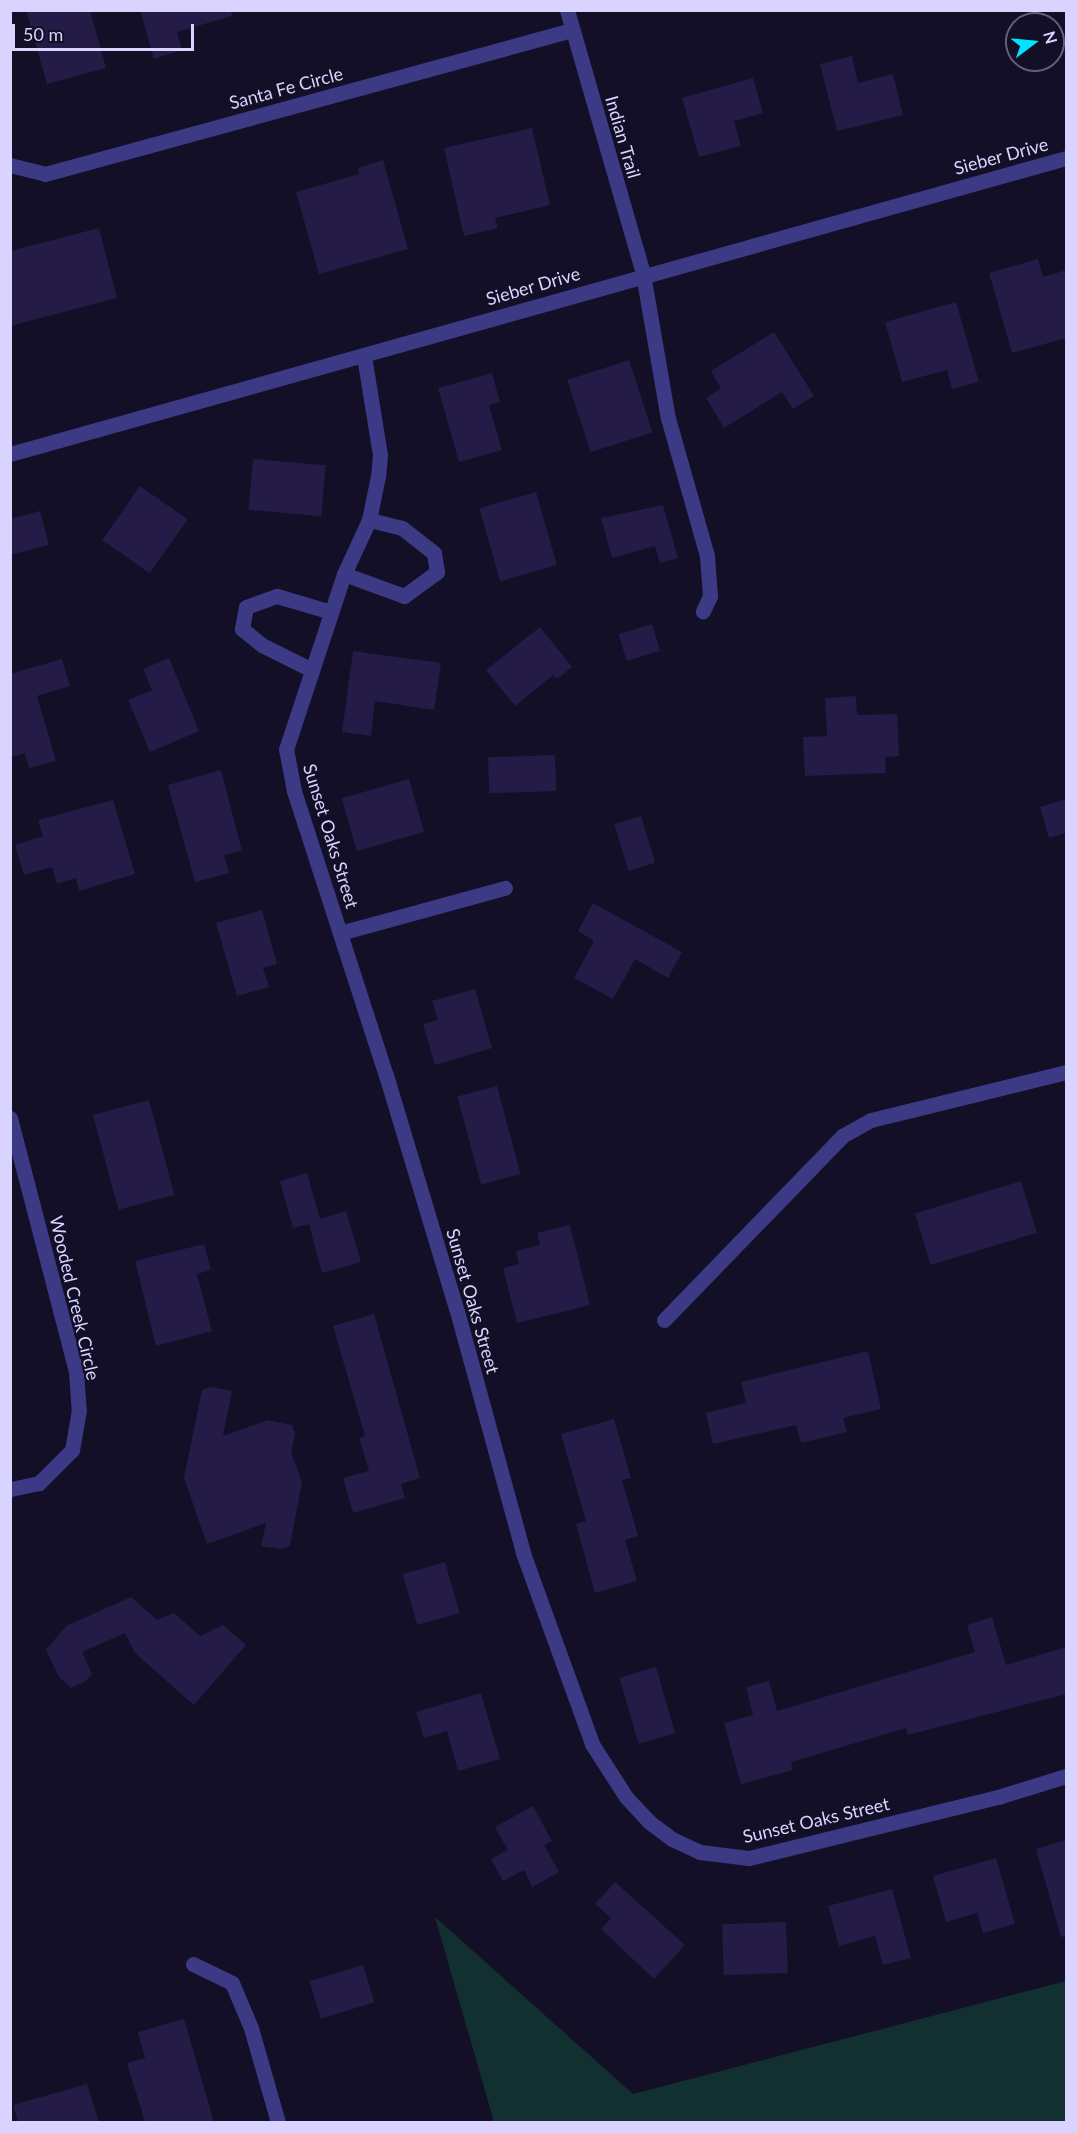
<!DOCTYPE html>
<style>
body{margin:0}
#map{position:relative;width:1077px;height:2133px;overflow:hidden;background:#130f26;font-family:Lato,sans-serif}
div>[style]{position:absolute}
.green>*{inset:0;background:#12302f}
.building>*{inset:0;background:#241b47;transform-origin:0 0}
.minor>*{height:15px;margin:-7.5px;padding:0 7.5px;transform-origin:7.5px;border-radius:7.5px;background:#3d3a85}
span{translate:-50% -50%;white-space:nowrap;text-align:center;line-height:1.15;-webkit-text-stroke:4.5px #130f26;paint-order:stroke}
.street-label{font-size:18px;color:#d9d4ff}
.frame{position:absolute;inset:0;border:12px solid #d9d4ff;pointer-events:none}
.north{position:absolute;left:1005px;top:12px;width:60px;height:60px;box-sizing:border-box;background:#130f26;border:2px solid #625e7d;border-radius:50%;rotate:74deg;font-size:16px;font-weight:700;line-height:24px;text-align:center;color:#d9d4ff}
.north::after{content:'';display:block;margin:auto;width:21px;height:27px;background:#00e5ff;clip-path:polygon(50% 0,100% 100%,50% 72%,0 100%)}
.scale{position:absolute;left:12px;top:24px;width:182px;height:27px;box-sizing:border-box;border:3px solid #d9d4ff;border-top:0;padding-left:8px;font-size:18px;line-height:21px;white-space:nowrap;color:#d9d4ff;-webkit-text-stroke:4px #130f26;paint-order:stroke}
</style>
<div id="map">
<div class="green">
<i style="clip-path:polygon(435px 1917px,633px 2094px,1066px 1981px,1066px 2122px,494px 2122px)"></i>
</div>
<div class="building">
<i style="clip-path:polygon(26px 10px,90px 10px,106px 68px,47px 84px)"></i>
<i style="clip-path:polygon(140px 10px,231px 10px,232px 16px,177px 32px,182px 50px,154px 59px)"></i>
<i style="clip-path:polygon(852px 56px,858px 83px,893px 74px,903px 115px,837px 131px,820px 64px)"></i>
<i style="clip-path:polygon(753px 78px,763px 113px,734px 121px,741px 146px,699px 157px,682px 98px)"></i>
<i style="clip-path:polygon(532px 128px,550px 205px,495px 218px,498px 228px,464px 236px,444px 148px)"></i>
<i style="clip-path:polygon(383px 160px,408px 249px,319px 274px,296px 192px,359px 174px,358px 168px)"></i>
<i style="clip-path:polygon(99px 228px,117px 298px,10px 326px,10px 251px)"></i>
<i style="clip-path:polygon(1038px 259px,1043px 277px,1066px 270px,1066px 338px,1012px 353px,989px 273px)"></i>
<i style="clip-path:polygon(956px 302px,979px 382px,952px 389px,947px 370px,902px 382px,885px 322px)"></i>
<i style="clip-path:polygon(774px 332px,814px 396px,793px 409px,782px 392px,724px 428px,706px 398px,721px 388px,711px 371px)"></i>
<i style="left:629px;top:360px;width:76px;height:65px;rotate:72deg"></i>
<i style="clip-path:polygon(492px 373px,500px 402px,489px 405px,502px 450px,459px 462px,438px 388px)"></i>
<i style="left:253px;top:459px;width:73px;height:51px;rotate:5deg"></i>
<i style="left:140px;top:486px;width:58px;height:66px;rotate:35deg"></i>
<i style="left:536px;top:492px;width:76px;height:59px;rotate:74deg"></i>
<i style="clip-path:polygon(663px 505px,678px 558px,660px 563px,655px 546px,612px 558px,601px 518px)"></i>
<i style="clip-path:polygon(40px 511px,49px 545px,10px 555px,10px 519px)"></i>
<i style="left:652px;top:624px;width:28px;height:35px;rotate:73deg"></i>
<i style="clip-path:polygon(540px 627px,572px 667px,557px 679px,553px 675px,515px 706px,486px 670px)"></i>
<i style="clip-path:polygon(353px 651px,441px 663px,434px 710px,375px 701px,371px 736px,342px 732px)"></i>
<i style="clip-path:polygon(169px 658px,199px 731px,150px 752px,128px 700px,152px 690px,143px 669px)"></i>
<i style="clip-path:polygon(62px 659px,70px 686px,37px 696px,56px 761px,29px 768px,25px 753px,10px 758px,10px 674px)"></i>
<i style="clip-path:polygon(856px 696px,857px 715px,897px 714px,899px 756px,885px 757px,886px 773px,805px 776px,803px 737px,827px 736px,825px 698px)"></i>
<i style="left:555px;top:755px;width:36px;height:67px;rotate:88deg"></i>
<i style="clip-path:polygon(221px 770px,242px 851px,224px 855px,229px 873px,195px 882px,168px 785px)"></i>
<i style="left:409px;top:779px;width:55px;height:70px;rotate:74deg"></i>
<i style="clip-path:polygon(1066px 799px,1066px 833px,1049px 838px,1040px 807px)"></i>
<i style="clip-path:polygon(113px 800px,135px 874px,79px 891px,76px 878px,57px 884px,52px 867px,24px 875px,15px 845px,43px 836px,38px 820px)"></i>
<i style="left:641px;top:816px;width:49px;height:28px;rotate:73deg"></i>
<i style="clip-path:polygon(593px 903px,682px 952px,668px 978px,635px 959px,613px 999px,574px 978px,594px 941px,578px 931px)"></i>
<i style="clip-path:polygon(262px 910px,277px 964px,263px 968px,269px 987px,237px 996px,216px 923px)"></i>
<i style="clip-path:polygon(475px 989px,492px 1048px,435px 1065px,423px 1024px,438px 1020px,432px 1001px)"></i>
<i style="left:497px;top:1086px;width:91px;height:41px;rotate:75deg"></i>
<i style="left:149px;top:1100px;width:98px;height:58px;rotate:75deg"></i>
<i style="clip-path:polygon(307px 1173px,320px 1219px,346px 1211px,361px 1262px,322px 1273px,309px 1224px,293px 1228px,280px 1181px)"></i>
<i style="left:1021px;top:1181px;width:54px;height:111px;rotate:73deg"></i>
<i style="clip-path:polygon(570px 1225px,590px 1305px,517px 1323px,503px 1268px,519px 1264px,516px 1251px,540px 1245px,537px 1233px)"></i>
<i style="clip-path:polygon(204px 1244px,211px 1270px,197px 1274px,212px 1331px,156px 1346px,135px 1261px)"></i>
<i style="clip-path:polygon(374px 1314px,420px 1478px,401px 1484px,405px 1498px,353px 1513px,343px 1478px,369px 1471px,359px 1438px,365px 1436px,333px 1326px)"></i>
<i style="clip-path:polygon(868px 1351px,881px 1409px,843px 1418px,847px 1432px,801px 1443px,796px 1425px,713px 1444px,706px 1413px,746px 1403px,741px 1382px)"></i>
<i style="clip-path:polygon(211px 1387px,232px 1391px,223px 1436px,268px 1420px,292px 1425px,295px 1434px,291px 1452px,302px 1482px,290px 1546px,280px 1549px,261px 1546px,266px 1523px,207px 1544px,184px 1478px,202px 1390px)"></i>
<i style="clip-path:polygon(614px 1419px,631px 1478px,622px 1480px,638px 1536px,625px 1540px,637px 1581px,595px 1593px,576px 1524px,586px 1521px,561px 1434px)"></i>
<i style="left:445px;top:1562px;width:53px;height:44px;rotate:74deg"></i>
<i style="clip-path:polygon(131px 1597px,157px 1620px,174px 1613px,200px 1636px,223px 1625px,246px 1645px,194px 1705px,135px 1653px,125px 1633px,82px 1652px,92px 1674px,86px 1681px,71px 1688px,59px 1677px,46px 1650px,66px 1626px)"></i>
<i style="clip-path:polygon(992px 1617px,1006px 1665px,1066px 1647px,1066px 1694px,908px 1735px,906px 1728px,791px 1762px,793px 1770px,741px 1784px,724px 1723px,753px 1715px,746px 1687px,769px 1681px,777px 1711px,975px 1652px,967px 1625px)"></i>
<i style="left:656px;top:1667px;width:69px;height:38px;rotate:74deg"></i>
<i style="clip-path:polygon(481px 1693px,500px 1759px,458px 1771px,447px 1731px,424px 1738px,416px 1712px)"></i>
<i style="clip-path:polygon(533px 1806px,552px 1841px,544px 1845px,559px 1872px,532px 1887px,524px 1870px,503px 1881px,491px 1859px,508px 1850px,495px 1827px)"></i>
<i style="clip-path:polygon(1066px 1840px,1066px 1936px,1061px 1937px,1036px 1849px)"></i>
<i style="clip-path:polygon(996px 1858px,1015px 1924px,983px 1933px,977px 1913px,946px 1922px,933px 1876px)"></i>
<i style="clip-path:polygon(615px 1882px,685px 1945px,654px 1979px,601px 1929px,611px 1918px,595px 1904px)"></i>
<i style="clip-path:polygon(892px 1889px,911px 1958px,883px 1965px,875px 1936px,839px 1946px,828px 1906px)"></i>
<i style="left:786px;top:1922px;width:51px;height:64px;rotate:88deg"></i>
<i style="left:363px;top:1965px;width:39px;height:56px;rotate:73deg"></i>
<i style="clip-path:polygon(184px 2019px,214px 2122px,145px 2122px,127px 2063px,145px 2058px,138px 2032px)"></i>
<i style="clip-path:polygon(87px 2084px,99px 2122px,18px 2122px,13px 2105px)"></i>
</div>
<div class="minor">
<i style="left:567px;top:10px;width:275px;rotate:73.9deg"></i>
<i style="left:643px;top:274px;width:146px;rotate:80.2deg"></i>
<i style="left:668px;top:418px;width:143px;rotate:74.2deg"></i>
<i style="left:707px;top:556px;width:40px;rotate:85.7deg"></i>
<i style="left:710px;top:596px;width:17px;rotate:115deg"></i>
<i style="left:10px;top:165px;width:36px;rotate:14deg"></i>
<i style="left:45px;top:174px;width:546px;rotate:-15.28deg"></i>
<i style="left:364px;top:356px;width:100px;rotate:80.8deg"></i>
<i style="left:380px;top:455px;width:21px;rotate:95deg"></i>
<i style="left:378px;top:476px;width:45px;rotate:101.6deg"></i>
<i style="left:369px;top:520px;width:60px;rotate:114.8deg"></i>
<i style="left:344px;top:574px;width:184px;rotate:108.3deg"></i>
<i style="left:286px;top:749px;width:43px;rotate:79.2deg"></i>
<i style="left:294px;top:791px;width:299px;rotate:72.1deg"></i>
<i style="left:386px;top:1075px;width:246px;rotate:73.3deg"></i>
<i style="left:457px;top:1311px;width:251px;rotate:74.7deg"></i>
<i style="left:523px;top:1553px;width:203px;rotate:70.1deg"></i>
<i style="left:592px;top:1744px;width:63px;rotate:57.3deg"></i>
<i style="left:626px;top:1797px;width:33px;rotate:47deg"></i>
<i style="left:648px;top:1821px;width:30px;rotate:37deg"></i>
<i style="left:672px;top:1839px;width:31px;rotate:25deg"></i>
<i style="left:700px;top:1852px;width:49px;rotate:7deg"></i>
<i style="left:749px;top:1858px;width:256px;rotate:-13.8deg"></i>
<i style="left:998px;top:1797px;width:71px;rotate:-17.2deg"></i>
<i style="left:10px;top:454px;width:1097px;rotate:-15.66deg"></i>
<i style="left:344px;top:574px;width:64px;rotate:20.1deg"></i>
<i style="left:404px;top:596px;width:41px;rotate:-36deg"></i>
<i style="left:437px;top:572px;width:19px;rotate:-99deg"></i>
<i style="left:434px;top:553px;width:41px;rotate:-142deg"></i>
<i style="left:402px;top:528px;width:34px;rotate:-166deg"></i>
<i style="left:312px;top:670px;width:56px;rotate:-153.4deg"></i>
<i style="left:262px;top:645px;width:26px;rotate:-141deg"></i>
<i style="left:242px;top:629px;width:22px;rotate:-80deg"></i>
<i style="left:246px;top:607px;width:33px;rotate:-20deg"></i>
<i style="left:277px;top:596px;width:56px;rotate:16.5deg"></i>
<i style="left:340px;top:933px;width:171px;rotate:-15.3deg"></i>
<i style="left:10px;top:1118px;width:261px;rotate:75.4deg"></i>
<i style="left:76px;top:1371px;width:39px;rotate:86deg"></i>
<i style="left:79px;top:1410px;width:41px;rotate:99.9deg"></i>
<i style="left:72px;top:1450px;width:47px;rotate:135deg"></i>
<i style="left:39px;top:1483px;width:30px;rotate:168deg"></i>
<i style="left:664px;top:1320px;width:256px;rotate:-45.9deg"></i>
<i style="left:842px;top:1136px;width:33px;rotate:-29deg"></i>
<i style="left:871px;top:1120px;width:201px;rotate:-13.8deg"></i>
<i style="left:193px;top:1964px;width:43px;rotate:26deg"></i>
<i style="left:232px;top:1983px;width:49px;rotate:67.1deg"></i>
<i style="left:251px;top:2028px;width:98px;rotate:74deg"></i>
</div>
<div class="street-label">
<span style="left:286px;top:88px;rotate:-15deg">Santa Fe Circle</span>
<span style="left:623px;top:137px;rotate:74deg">Indian Trail</span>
<span style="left:1001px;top:156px;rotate:-15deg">Sieber Drive</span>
<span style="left:533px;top:286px;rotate:-16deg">Sieber Drive</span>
<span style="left:331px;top:836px;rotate:73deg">Sunset Oaks Street</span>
<span style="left:75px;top:1298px;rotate:77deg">Wooded Creek Circle</span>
<span style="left:473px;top:1301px;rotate:74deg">Sunset Oaks Street</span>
<span style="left:816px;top:1820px;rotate:-13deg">Sunset Oaks Street</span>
</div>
<div class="frame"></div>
<div class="north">N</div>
<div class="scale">50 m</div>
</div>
